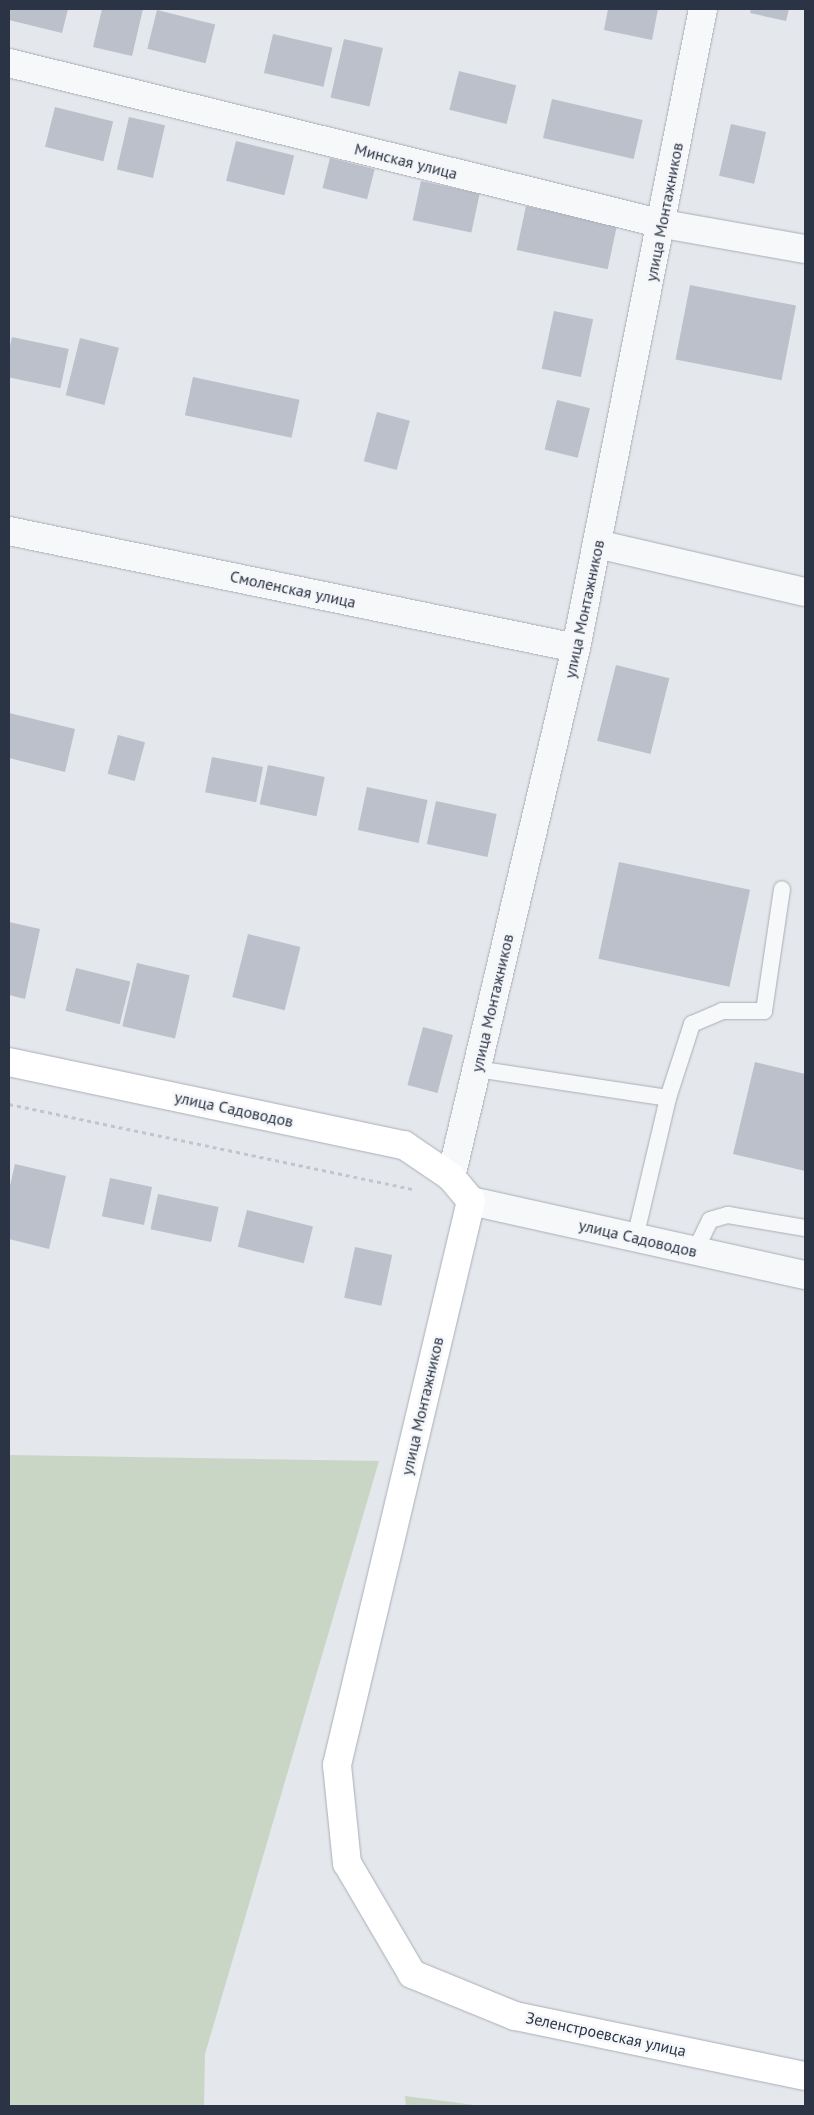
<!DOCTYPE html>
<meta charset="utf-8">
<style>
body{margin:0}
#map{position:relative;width:814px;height:2115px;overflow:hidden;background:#e4e7ec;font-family:"PT Sans",sans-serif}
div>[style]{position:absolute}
.green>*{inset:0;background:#c9d6c5}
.building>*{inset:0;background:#bbc0ca;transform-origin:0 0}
.path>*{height:3px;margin-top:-1.5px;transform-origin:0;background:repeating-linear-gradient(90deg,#c2c5cb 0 4px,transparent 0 8px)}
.roads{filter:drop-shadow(0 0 1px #a9aeb7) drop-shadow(0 0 1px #a9aeb7)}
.service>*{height:16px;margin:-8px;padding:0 8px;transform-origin:8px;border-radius:8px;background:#f7f8fa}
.minor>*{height:28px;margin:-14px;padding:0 14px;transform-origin:14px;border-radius:14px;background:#f7f8fa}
.tertiary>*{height:28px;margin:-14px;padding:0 14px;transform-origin:14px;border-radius:14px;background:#f7f8fa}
.secondary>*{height:28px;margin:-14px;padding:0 14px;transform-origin:14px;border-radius:14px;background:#fff}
span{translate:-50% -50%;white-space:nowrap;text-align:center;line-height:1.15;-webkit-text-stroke:5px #f4f6f9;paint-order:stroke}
.street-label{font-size:16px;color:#2b3445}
.frame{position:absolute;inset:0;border:10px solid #2b3445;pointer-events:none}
</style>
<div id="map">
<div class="green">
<i style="clip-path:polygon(9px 1455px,379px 1461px,205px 2054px,204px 2106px,9px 2106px)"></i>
<i style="clip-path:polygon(405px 2096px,482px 2106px,406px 2106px)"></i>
</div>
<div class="building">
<i style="clip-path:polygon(9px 9px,68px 9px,62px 33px,9px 20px)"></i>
<i style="clip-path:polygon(102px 9px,143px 9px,132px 56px,93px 47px)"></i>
<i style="clip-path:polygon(608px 9px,658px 9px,652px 40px,604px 30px)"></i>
<i style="clip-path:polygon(751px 9px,789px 9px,786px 21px,750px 13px)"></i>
<i style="left:157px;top:10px;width:60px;height:40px;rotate:14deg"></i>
<i style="left:273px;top:34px;width:61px;height:40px;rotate:13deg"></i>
<i style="left:344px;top:39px;width:40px;height:60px;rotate:13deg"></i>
<i style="left:459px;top:71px;width:59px;height:40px;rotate:14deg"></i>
<i style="left:552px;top:99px;width:93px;height:40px;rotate:13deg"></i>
<i style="left:55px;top:107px;width:60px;height:41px;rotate:14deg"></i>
<i style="left:129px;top:117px;width:37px;height:54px;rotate:13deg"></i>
<i style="left:731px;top:124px;width:36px;height:53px;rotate:13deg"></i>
<i style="left:236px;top:141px;width:60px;height:41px;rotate:14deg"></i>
<i style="left:330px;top:158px;width:46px;height:31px;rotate:14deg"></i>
<i style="left:421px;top:181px;width:60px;height:40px;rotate:12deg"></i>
<i style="left:526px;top:206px;width:93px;height:45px;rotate:12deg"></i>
<i style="left:690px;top:285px;width:108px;height:76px;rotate:11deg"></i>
<i style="left:554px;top:311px;width:40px;height:59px;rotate:12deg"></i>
<i style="left:12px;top:337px;width:58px;height:40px;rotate:12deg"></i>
<i style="left:80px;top:338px;width:40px;height:59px;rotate:14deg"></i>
<i style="left:193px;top:377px;width:109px;height:39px;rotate:12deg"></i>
<i style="left:557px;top:400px;width:34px;height:51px;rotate:14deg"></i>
<i style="left:377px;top:412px;width:34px;height:51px;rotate:15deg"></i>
<i style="left:616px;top:665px;width:55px;height:78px;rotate:14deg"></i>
<i style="clip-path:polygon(9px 713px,75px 729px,65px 772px,9px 758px)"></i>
<i style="left:118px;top:735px;width:28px;height:40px;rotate:15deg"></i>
<i style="left:212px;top:757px;width:52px;height:36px;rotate:11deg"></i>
<i style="left:268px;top:765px;width:58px;height:40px;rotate:12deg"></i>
<i style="left:367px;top:787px;width:62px;height:44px;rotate:12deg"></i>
<i style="left:436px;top:801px;width:62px;height:44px;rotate:12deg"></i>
<i style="left:619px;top:862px;width:134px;height:99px;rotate:12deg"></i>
<i style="clip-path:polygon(9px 922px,40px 929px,25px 999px,9px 995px)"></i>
<i style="left:248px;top:934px;width:54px;height:65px;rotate:14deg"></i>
<i style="left:137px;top:963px;width:54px;height:65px;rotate:13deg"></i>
<i style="left:76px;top:968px;width:56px;height:44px;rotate:14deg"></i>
<i style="left:423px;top:1027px;width:31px;height:60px;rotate:15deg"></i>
<i style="clip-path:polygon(755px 1062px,805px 1074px,805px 1171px,733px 1154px)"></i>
<i style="clip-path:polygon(15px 1164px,66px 1176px,49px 1249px,9px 1239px,9px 1190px)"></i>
<i style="left:110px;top:1178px;width:43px;height:39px;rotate:12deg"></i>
<i style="left:158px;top:1194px;width:62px;height:36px;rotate:12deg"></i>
<i style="left:247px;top:1210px;width:68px;height:38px;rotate:14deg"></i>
<i style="left:355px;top:1247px;width:38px;height:52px;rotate:12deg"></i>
</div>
<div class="path">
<i style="left:9px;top:1104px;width:414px;rotate:11.9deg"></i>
</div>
<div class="roads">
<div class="service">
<i style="left:477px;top:1069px;width:193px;rotate:8.6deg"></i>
<i style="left:635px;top:1238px;width:144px;rotate:-76.7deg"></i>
<i style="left:668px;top:1098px;width:78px;rotate:-72deg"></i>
<i style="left:692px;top:1024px;width:33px;rotate:-23deg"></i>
<i style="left:722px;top:1011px;width:42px"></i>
<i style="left:764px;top:1011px;width:123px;rotate:-81.6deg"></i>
<i style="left:695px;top:1251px;width:34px;rotate:-64deg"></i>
<i style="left:710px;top:1220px;width:19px;rotate:-16deg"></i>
<i style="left:728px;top:1215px;width:78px;rotate:9.6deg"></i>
</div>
<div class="minor">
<i style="left:9px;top:63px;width:674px;rotate:13.83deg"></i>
<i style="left:663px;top:224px;width:144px;rotate:10deg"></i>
<i style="left:9px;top:531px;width:579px;rotate:11.66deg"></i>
<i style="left:597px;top:544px;width:213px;rotate:13deg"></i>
<i style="left:471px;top:1201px;width:342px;rotate:12.5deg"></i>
</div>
<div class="tertiary">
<i style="left:451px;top:1177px;width:544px;rotate:-76.71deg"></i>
<i style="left:576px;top:648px;width:651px;rotate:-78.76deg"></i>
</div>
<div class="secondary">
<i style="left:9px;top:1062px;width:404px;rotate:11.9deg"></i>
<i style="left:404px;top:1145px;width:57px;rotate:34.2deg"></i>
<i style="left:451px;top:1177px;width:31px;rotate:50deg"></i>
<i style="left:471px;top:1201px;width:580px;rotate:103.37deg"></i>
<i style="left:337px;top:1765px;width:99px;rotate:84.2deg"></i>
<i style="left:347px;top:1863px;width:129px;rotate:59.6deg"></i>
<i style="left:412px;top:1974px;width:111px;rotate:22.2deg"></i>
<i style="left:515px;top:2016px;width:296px;rotate:11.7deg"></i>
</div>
</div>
<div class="street-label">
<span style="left:406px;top:161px;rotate:14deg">Минская улица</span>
<span style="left:664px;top:212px;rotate:-79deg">улица Монтажников</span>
<span style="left:293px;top:589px;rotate:12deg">Смоленская улица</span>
<span style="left:584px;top:609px;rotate:-78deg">улица Монтажников</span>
<span style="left:492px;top:1003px;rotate:-77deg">улица Монтажников</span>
<span style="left:234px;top:1109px;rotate:12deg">улица Садоводов</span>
<span style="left:638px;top:1238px;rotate:13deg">улица Садоводов</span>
<span style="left:422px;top:1406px;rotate:-77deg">улица Монтажников</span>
<span style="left:606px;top:2034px;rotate:12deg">Зеленстроевская улица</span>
</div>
<div class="frame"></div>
</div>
